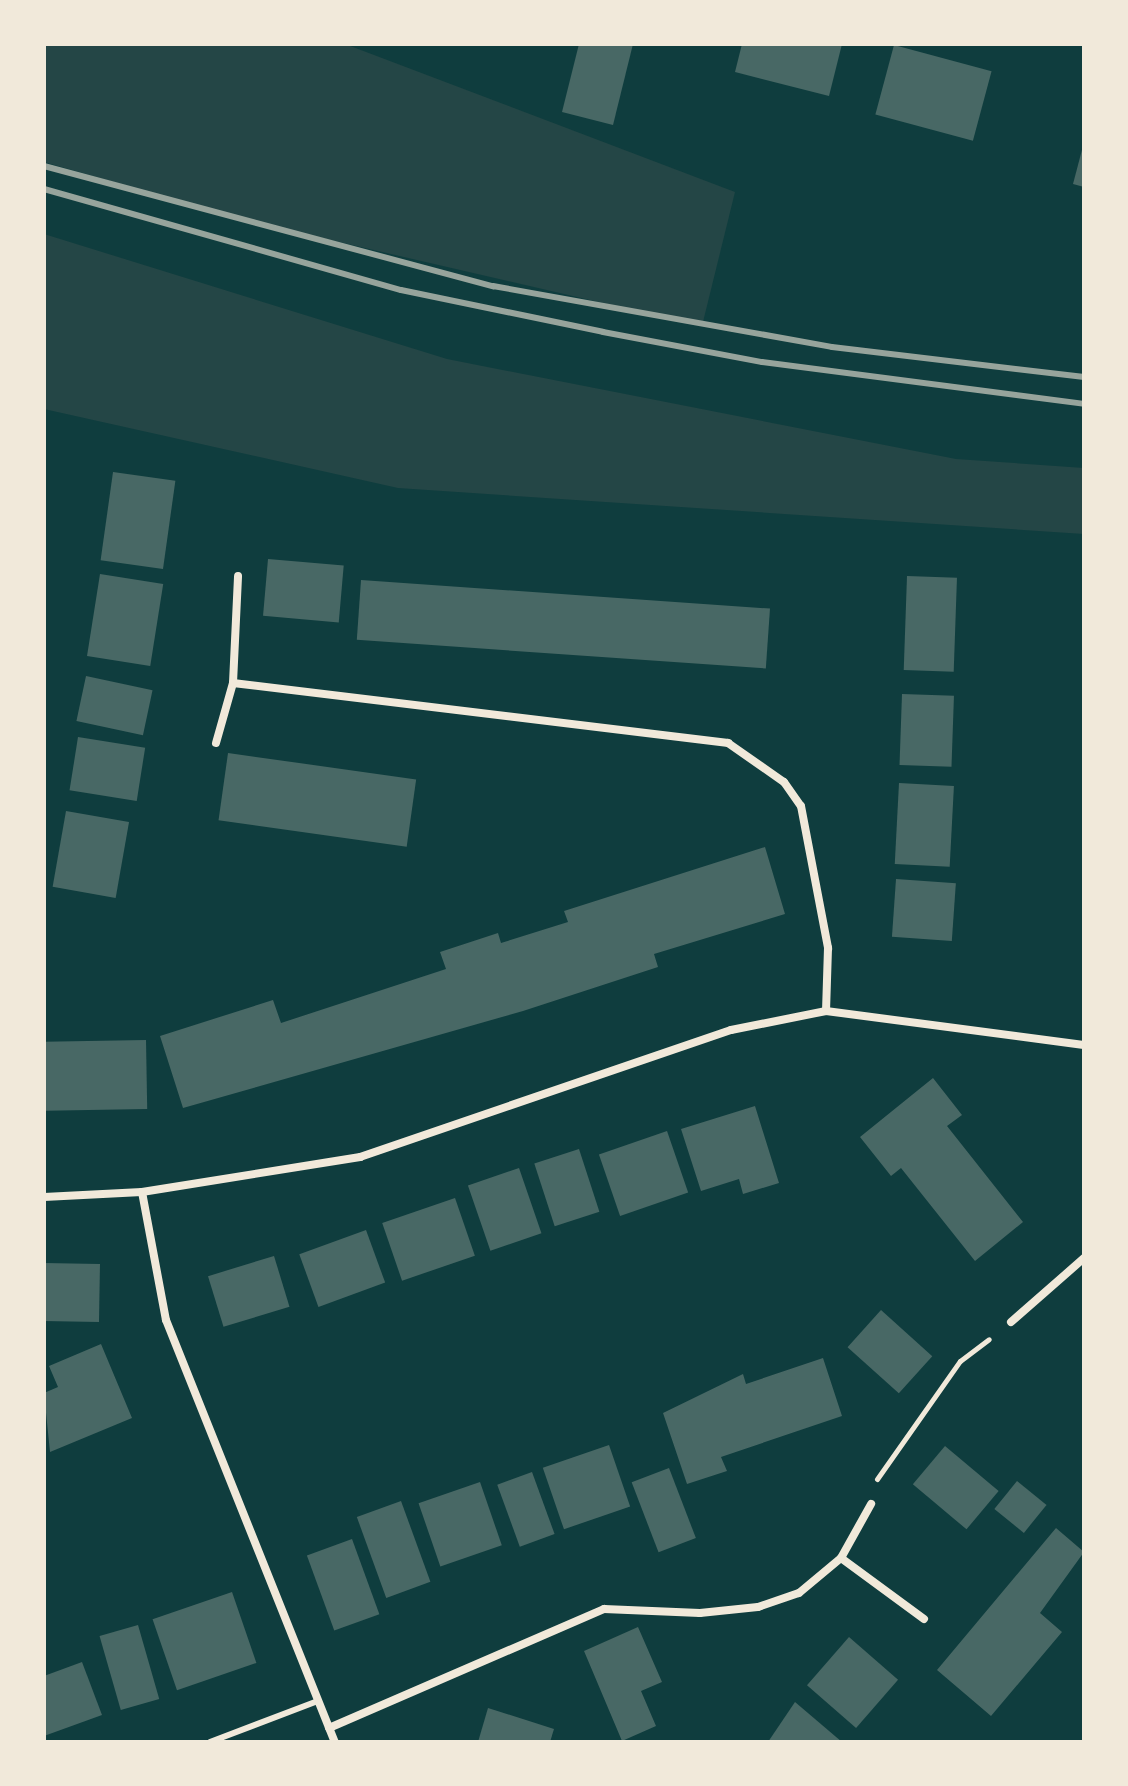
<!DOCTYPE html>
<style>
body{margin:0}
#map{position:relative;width:1128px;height:1786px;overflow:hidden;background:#0f3d3e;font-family:Quicksand,sans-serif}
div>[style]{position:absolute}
.green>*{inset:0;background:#244646}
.building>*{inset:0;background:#486865;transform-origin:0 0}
.path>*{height:5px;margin:-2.5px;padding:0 2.5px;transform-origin:2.5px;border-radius:2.5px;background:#f1e9da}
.service>*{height:6px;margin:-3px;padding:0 3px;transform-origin:3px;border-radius:3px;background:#f1e9da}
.minor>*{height:8px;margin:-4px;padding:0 4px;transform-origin:4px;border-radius:4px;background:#f1e9da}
.rail>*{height:6px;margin:-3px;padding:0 3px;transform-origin:3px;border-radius:3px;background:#97a49c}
span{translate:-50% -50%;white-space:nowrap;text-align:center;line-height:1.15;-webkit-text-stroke:8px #f1e9da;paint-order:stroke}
.frame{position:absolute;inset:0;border:46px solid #f1e9da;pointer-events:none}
</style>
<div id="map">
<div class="green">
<i style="clip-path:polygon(44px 44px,345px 44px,735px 192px,702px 326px,257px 223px,44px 162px)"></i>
<i style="clip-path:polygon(44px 234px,447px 359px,956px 459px,1084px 468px,1084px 534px,398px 488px,44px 409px)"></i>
</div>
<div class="building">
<i style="clip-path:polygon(579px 44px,633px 44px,613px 125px,562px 112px)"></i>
<i style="clip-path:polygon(742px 44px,842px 44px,829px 96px,735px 72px)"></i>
<i style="left:894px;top:45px;width:101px;height:72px;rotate:15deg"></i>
<i style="clip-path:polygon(1083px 146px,1084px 146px,1084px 187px,1073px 184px)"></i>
<i style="left:113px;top:472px;width:63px;height:89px;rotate:8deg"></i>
<i style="left:268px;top:559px;width:76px;height:57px;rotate:5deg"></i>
<i style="left:100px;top:574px;width:64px;height:83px;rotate:9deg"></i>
<i style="left:907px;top:576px;width:50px;height:94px;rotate:2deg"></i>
<i style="left:361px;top:580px;width:410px;height:60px;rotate:4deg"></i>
<i style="left:86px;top:676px;width:68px;height:46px;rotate:12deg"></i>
<i style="left:902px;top:694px;width:52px;height:71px;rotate:2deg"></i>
<i style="left:78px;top:737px;width:68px;height:54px;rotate:9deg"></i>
<i style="left:228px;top:753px;width:190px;height:68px;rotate:8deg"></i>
<i style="left:899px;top:783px;width:55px;height:81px;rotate:3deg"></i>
<i style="left:66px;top:811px;width:64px;height:77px;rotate:10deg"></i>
<i style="clip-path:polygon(765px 847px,785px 914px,654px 954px,658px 967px,523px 1011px,183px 1108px,160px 1036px,273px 1000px,281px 1023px,446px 969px,440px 952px,498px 933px,501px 943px,568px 922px,564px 911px)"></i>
<i style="left:896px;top:879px;width:60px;height:58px;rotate:4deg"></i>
<i style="left:146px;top:1040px;width:69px;height:102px;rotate:89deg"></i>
<i style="clip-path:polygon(933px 1078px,962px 1115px,947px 1126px,1023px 1222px,975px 1261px,901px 1168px,891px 1176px,860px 1137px)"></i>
<i style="clip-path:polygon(755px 1106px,779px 1183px,743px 1194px,739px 1179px,701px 1191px,681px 1129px)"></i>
<i style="left:667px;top:1131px;width:65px;height:72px;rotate:71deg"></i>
<i style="left:579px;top:1149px;width:66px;height:47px;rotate:72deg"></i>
<i style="left:519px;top:1168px;width:69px;height:54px;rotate:71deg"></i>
<i style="left:455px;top:1198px;width:61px;height:77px;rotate:71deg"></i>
<i style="left:366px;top:1230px;width:56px;height:71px;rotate:70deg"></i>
<i style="left:274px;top:1256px;width:53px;height:69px;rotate:73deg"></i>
<i style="left:44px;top:1263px;width:56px;height:58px;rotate:1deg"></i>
<i style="left:881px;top:1310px;width:69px;height:50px;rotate:42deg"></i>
<i style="clip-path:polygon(101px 1344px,132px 1418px,50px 1452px,44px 1393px,58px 1387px,49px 1366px)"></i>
<i style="clip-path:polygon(823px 1358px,842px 1416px,721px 1457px,727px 1471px,687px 1484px,663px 1413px,743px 1374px,746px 1384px)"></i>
<i style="left:609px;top:1445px;width:65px;height:70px;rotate:71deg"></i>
<i style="left:945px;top:1446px;width:70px;height:50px;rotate:40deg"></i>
<i style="left:669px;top:1468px;width:75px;height:40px;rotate:69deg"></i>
<i style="left:532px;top:1472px;width:66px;height:37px;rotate:70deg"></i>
<i style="left:1017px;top:1481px;width:38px;height:36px;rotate:39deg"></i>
<i style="left:480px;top:1482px;width:67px;height:65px;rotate:71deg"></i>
<i style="left:401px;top:1501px;width:86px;height:47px;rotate:70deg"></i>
<i style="clip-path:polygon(1056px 1528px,1084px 1552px,1040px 1613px,1062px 1632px,991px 1716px,937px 1670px)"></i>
<i style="left:352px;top:1539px;width:80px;height:48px;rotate:70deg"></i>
<i style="left:232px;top:1592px;width:75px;height:84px;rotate:71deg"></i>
<i style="left:138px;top:1625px;width:77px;height:40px;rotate:74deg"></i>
<i style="clip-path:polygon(638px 1627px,662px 1682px,641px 1691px,656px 1726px,622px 1741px,584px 1651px)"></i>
<i style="left:849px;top:1637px;width:65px;height:64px;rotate:41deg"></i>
<i style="clip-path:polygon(82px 1662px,102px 1715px,44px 1736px,44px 1676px)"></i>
<i style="clip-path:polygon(795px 1702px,842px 1742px,768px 1742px)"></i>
<i style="clip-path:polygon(488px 1708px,554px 1729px,550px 1742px,478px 1742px)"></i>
</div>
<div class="path">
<i style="left:877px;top:1479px;width:144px;rotate:-54.9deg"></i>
<i style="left:960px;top:1361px;width:36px;rotate:-37deg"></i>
</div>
<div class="service">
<i style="left:210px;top:1742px;width:116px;rotate:-20.8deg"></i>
</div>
<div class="minor">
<i style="left:233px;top:683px;width:499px;rotate:6.9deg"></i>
<i style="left:728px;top:743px;width:68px;rotate:34.9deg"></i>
<i style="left:784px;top:782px;width:29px;rotate:55deg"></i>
<i style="left:801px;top:806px;width:145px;rotate:79.2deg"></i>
<i style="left:828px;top:948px;width:63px;rotate:91.8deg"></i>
<i style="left:216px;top:743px;width:62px;rotate:-74.2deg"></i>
<i style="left:233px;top:683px;width:107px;rotate:-87.3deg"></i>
<i style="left:142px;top:1192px;width:130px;rotate:79.4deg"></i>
<i style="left:166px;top:1320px;width:455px;rotate:68.2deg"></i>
<i style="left:44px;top:1197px;width:98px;rotate:-2.9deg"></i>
<i style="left:142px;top:1192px;width:221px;rotate:-9.1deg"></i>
<i style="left:360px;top:1157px;width:392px;rotate:-18.9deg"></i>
<i style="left:731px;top:1030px;width:97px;rotate:-11.3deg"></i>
<i style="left:826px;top:1011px;width:260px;rotate:7.5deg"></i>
<i style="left:1011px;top:1322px;width:97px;rotate:-41.2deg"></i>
<i style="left:841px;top:1558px;width:103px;rotate:36.3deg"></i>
<i style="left:329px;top:1728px;width:300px;rotate:-23.4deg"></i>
<i style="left:604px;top:1609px;width:96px;rotate:2.4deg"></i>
<i style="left:700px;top:1613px;width:58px;rotate:-5.9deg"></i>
<i style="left:758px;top:1607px;width:43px;rotate:-18.9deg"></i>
<i style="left:799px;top:1593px;width:55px;rotate:-39.8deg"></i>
<i style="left:841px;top:1558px;width:62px;rotate:-60.9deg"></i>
</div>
<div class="rail">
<i style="left:44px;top:166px;width:465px;rotate:15deg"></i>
<i style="left:493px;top:286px;width:344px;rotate:10.2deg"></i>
<i style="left:832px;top:347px;width:254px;rotate:6.8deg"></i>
<i style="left:44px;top:189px;width:371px;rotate:15.8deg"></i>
<i style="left:401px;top:290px;width:206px;rotate:11.7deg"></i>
<i style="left:603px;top:332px;width:162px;rotate:10.7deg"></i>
<i style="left:762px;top:362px;width:325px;rotate:7.4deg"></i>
</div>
<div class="frame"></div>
</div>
